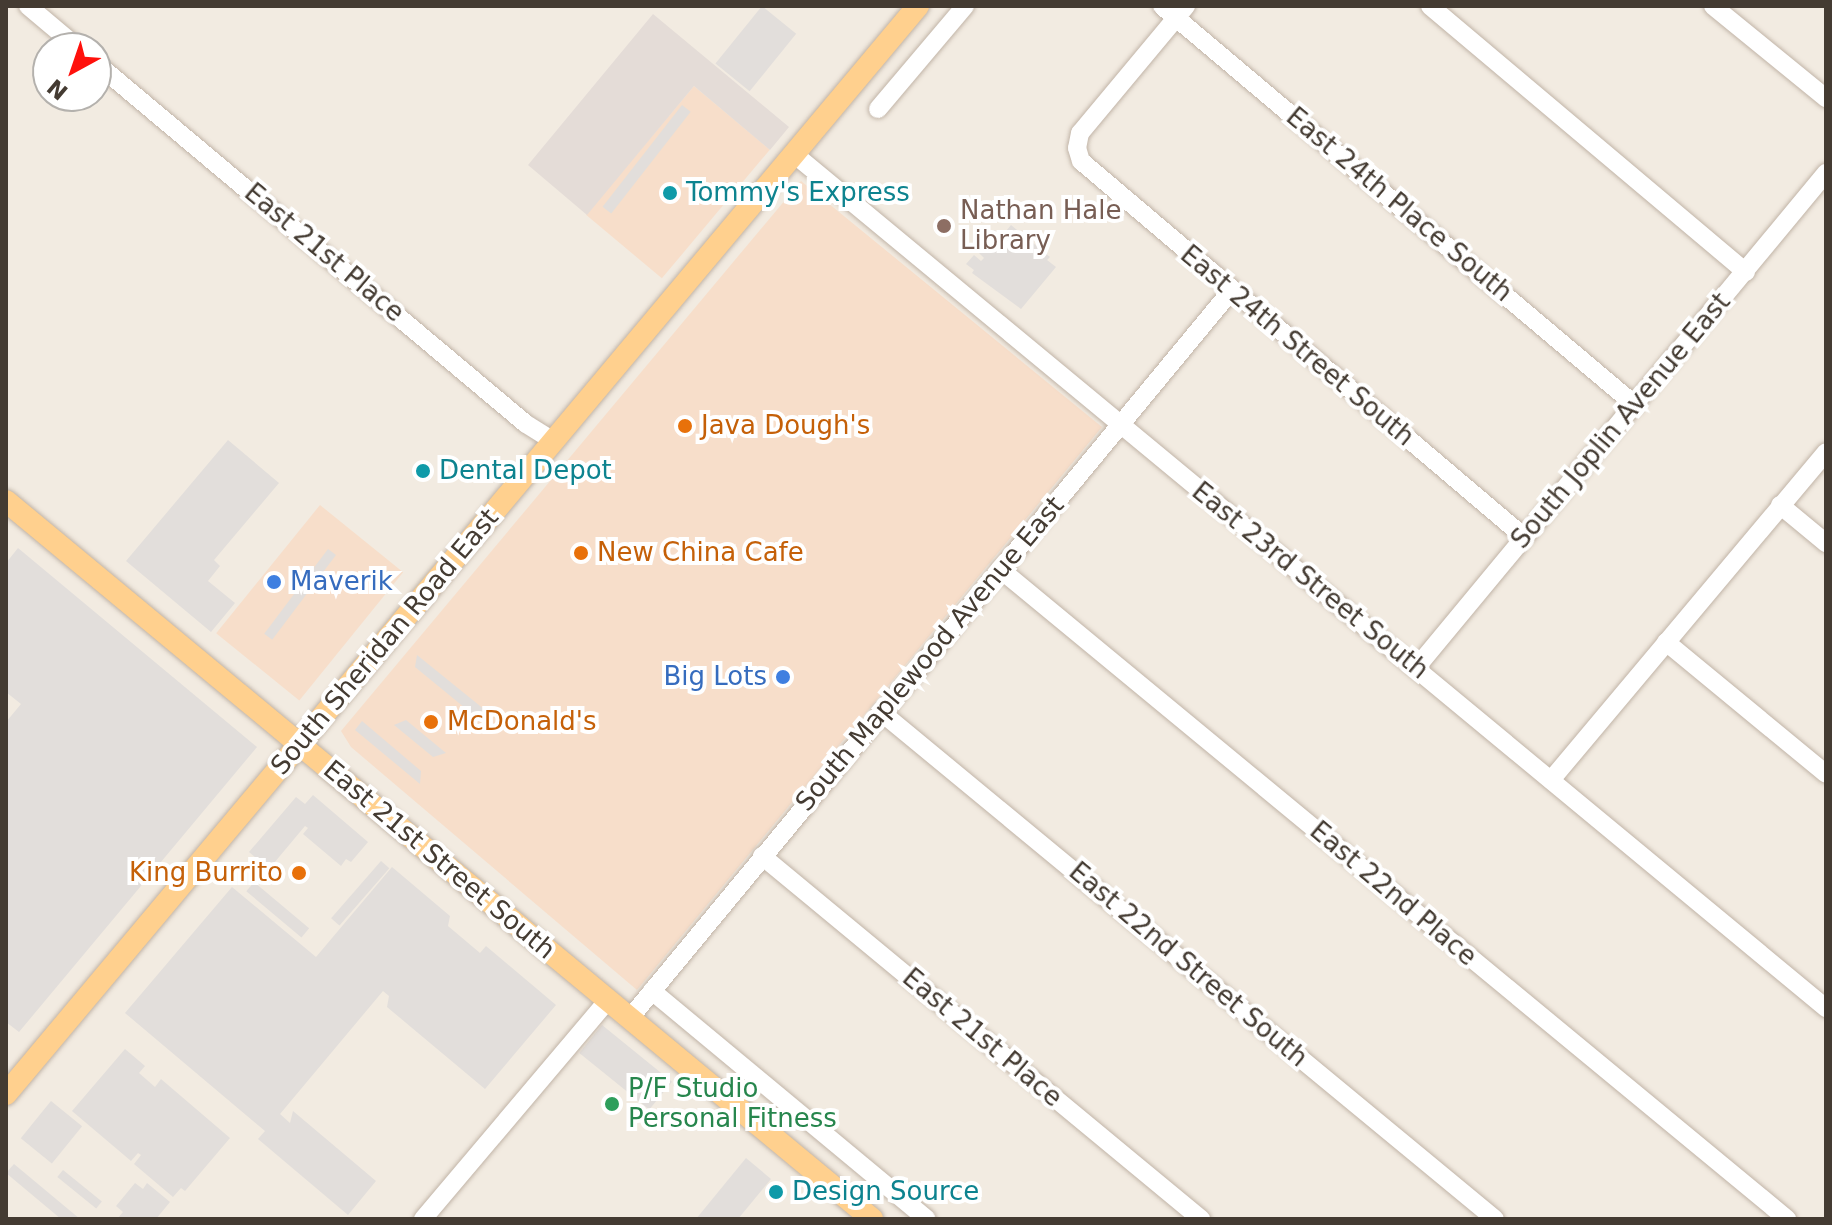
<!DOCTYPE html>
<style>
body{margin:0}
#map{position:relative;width:1832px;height:1225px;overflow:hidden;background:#f2ebe1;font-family:"DejaVu Sans",sans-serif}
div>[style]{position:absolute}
.commercial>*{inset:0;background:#f7deca;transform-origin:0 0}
.industrial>*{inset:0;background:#e4dcd7}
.parking>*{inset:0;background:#e2dedb;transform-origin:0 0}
.roads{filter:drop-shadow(0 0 2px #c1b4a7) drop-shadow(0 0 2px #c1b4a7)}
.minor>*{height:18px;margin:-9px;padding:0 9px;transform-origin:9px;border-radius:9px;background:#fff}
.major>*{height:22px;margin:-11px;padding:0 11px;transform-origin:11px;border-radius:11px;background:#ffd08e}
.dots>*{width:22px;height:22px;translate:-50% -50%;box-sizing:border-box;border:4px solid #fff;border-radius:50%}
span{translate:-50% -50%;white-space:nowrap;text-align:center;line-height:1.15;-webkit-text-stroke:8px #fff;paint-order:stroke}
.culture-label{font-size:26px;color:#0d838f}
.left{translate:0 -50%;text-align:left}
.street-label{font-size:26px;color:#443b32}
.education-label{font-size:26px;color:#785e54}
.food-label{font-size:26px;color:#c56008}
.right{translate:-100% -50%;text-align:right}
.shop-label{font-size:26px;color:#366cbe}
.leisure-label{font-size:26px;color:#27864d}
.frame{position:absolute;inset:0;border:8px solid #443b32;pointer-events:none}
.north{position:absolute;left:32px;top:32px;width:80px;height:80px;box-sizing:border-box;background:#fff;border:2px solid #b4b1ad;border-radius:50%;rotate:220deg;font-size:22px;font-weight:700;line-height:32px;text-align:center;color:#443b32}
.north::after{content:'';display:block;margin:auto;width:28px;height:36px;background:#ff110c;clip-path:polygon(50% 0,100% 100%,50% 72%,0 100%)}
</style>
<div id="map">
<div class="commercial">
<i style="left:694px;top:86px;width:99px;height:168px;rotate:40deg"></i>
<i style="clip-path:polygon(801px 181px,1102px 427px,637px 990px,351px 747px,341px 731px)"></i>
<i style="left:320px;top:505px;width:107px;height:165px;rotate:39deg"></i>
</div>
<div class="industrial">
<i style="clip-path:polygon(653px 14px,789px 127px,770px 150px,694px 86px,587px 215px,528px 165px)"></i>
</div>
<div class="parking">
<i style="left:762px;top:6px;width:44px;height:74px;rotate:39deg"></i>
<i style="left:682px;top:105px;width:11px;height:129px;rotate:38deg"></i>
<i style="clip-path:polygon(1011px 225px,1050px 257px,1047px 260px,1056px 267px,1021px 309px,972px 273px,974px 270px,966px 264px,974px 255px,981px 261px,984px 258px,977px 251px,994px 230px,1002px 236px)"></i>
<i style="clip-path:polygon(228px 440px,279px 483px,214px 560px,220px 566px,208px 581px,235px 603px,211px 632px,126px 561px)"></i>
<i style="clip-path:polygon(18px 548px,257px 747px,19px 1032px,6px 1022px,6px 722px,21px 704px,6px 692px,6px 563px)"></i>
<i style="left:328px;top:549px;width:10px;height:106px;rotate:37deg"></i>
<i style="clip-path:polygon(417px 655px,490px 714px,487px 726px,415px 667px)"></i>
<i style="clip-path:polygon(406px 720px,446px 753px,433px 757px,394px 725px)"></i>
<i style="clip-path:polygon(362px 721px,421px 771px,420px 784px,355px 730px)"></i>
<i style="clip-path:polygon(313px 795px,368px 842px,351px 862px,346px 859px,341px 866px,303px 834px,308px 828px,305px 826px,269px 869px,249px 852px,296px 797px,305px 804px)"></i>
<i style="left:381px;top:861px;width:11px;height:76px;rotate:41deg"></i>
<i style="clip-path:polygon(392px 867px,450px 916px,448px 926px,480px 953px,486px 946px,556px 1005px,485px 1089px,387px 1007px,389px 996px,383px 991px,280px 1114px,290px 1123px,293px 1111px,376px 1181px,348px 1215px,258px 1139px,265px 1131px,125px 1013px,232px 887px,316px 957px)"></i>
<i style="left:254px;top:882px;width:72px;height:12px;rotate:40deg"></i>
<i style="left:602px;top:1025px;width:90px;height:36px;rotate:39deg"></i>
<i style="clip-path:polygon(125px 1049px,145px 1066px,139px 1073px,155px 1087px,161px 1079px,230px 1138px,185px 1191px,181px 1188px,173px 1197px,134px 1164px,141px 1155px,138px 1153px,131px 1161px,72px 1111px)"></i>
<i style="left:51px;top:1101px;width:40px;height:48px;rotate:39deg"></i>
<i style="clip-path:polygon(746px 1158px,771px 1179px,738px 1219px,696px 1219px)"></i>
<i style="clip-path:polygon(14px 1164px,80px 1219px,61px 1219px,6px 1173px)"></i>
<i style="left:63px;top:1170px;width:50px;height:9px;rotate:39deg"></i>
<i style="clip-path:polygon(135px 1183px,143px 1189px,147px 1183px,170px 1202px,156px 1219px,117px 1219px,123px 1212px,116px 1206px)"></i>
</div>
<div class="roads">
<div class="minor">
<i style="left:28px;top:6px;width:65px;rotate:40deg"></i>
<i style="left:1162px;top:6px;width:619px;rotate:40.15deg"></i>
<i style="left:1186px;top:6px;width:165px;rotate:129.8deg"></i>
<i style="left:1080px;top:133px;width:15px;rotate:101deg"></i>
<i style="left:1077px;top:148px;width:14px;rotate:73deg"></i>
<i style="left:1081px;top:161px;width:581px;rotate:40.32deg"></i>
<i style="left:1430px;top:6px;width:413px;rotate:40.1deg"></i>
<i style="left:1713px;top:6px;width:146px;rotate:39.2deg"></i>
<i style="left:96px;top:63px;width:561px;rotate:40.01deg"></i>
<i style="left:526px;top:424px;width:32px;rotate:32deg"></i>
<i style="left:878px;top:109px;width:135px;rotate:-49.8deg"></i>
<i style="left:794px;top:154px;width:1340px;rotate:39.61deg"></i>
<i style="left:1780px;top:505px;width:60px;rotate:39.6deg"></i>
<i style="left:1000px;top:569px;width:1021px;rotate:39.55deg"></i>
<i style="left:1666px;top:642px;width:207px;rotate:39.5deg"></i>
<i style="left:1416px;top:668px;width:643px;rotate:-50.37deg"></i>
<i style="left:881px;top:712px;width:796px;rotate:39.55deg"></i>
<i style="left:1551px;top:780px;width:428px;rotate:-50deg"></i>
<i style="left:762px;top:856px;width:570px;rotate:39.59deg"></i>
<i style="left:652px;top:991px;width:357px;rotate:39.7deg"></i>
<i style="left:630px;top:1018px;width:943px;rotate:-50.42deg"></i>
<i style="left:423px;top:1219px;width:287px;rotate:-49.8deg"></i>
</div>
<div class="major">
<i style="left:6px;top:501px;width:1125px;rotate:39.66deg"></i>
<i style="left:6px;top:1094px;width:1420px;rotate:-50.03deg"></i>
</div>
</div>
<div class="dots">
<i style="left:670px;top:193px;background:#0f9aa8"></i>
<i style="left:944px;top:226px;background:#8d6e63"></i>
<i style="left:685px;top:426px;background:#e8710a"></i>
<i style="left:423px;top:471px;background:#0f9aa8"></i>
<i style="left:581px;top:553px;background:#e8710a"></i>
<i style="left:274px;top:582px;background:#3f7fe0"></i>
<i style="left:783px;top:677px;background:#3f7fe0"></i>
<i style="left:431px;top:722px;background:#e8710a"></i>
<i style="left:299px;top:873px;background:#e8710a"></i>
<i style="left:612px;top:1104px;background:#2e9e5b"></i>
<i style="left:776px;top:1192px;background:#0f9aa8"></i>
</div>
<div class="culture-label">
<span class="left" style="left:686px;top:193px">Tommy's Express</span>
<span class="left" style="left:439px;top:471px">Dental Depot</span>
<span class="left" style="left:792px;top:1192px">Design Source</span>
</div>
<div class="street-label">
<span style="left:1399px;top:205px;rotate:40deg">East 24th Place South</span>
<span style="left:324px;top:253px;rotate:40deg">East 21st Place</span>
<span style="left:1297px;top:346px;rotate:40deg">East 24th Street South</span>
<span style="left:1621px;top:421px;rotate:-50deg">South Joplin Avenue East</span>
<span style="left:1310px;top:581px;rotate:39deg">East 23rd Street South</span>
<span style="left:385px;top:642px;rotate:-50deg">South Sheridan Road East</span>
<span style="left:930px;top:654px;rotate:-50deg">South Maplewood Avenue East</span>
<span style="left:439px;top:860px;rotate:40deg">East 21st Street South</span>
<span style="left:1393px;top:894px;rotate:40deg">East 22nd Place</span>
<span style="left:1188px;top:965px;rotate:40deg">East 22nd Street South</span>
<span style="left:982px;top:1038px;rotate:40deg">East 21st Place</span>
</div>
<div class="education-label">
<span class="left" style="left:960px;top:226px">Nathan Hale<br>Library</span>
</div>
<div class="food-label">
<span class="left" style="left:701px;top:426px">Java Dough's</span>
<span class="left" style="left:597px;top:553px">New China Cafe</span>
<span class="left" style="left:447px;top:722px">McDonald's</span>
<span class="right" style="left:283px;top:873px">King Burrito</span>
</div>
<div class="shop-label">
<span class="left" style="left:290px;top:582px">Maverik</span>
<span class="right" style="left:767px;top:677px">Big Lots</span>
</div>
<div class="leisure-label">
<span class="left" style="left:628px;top:1104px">P/F Studio<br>Personal Fitness</span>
</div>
<div class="frame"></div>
<div class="north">N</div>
</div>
